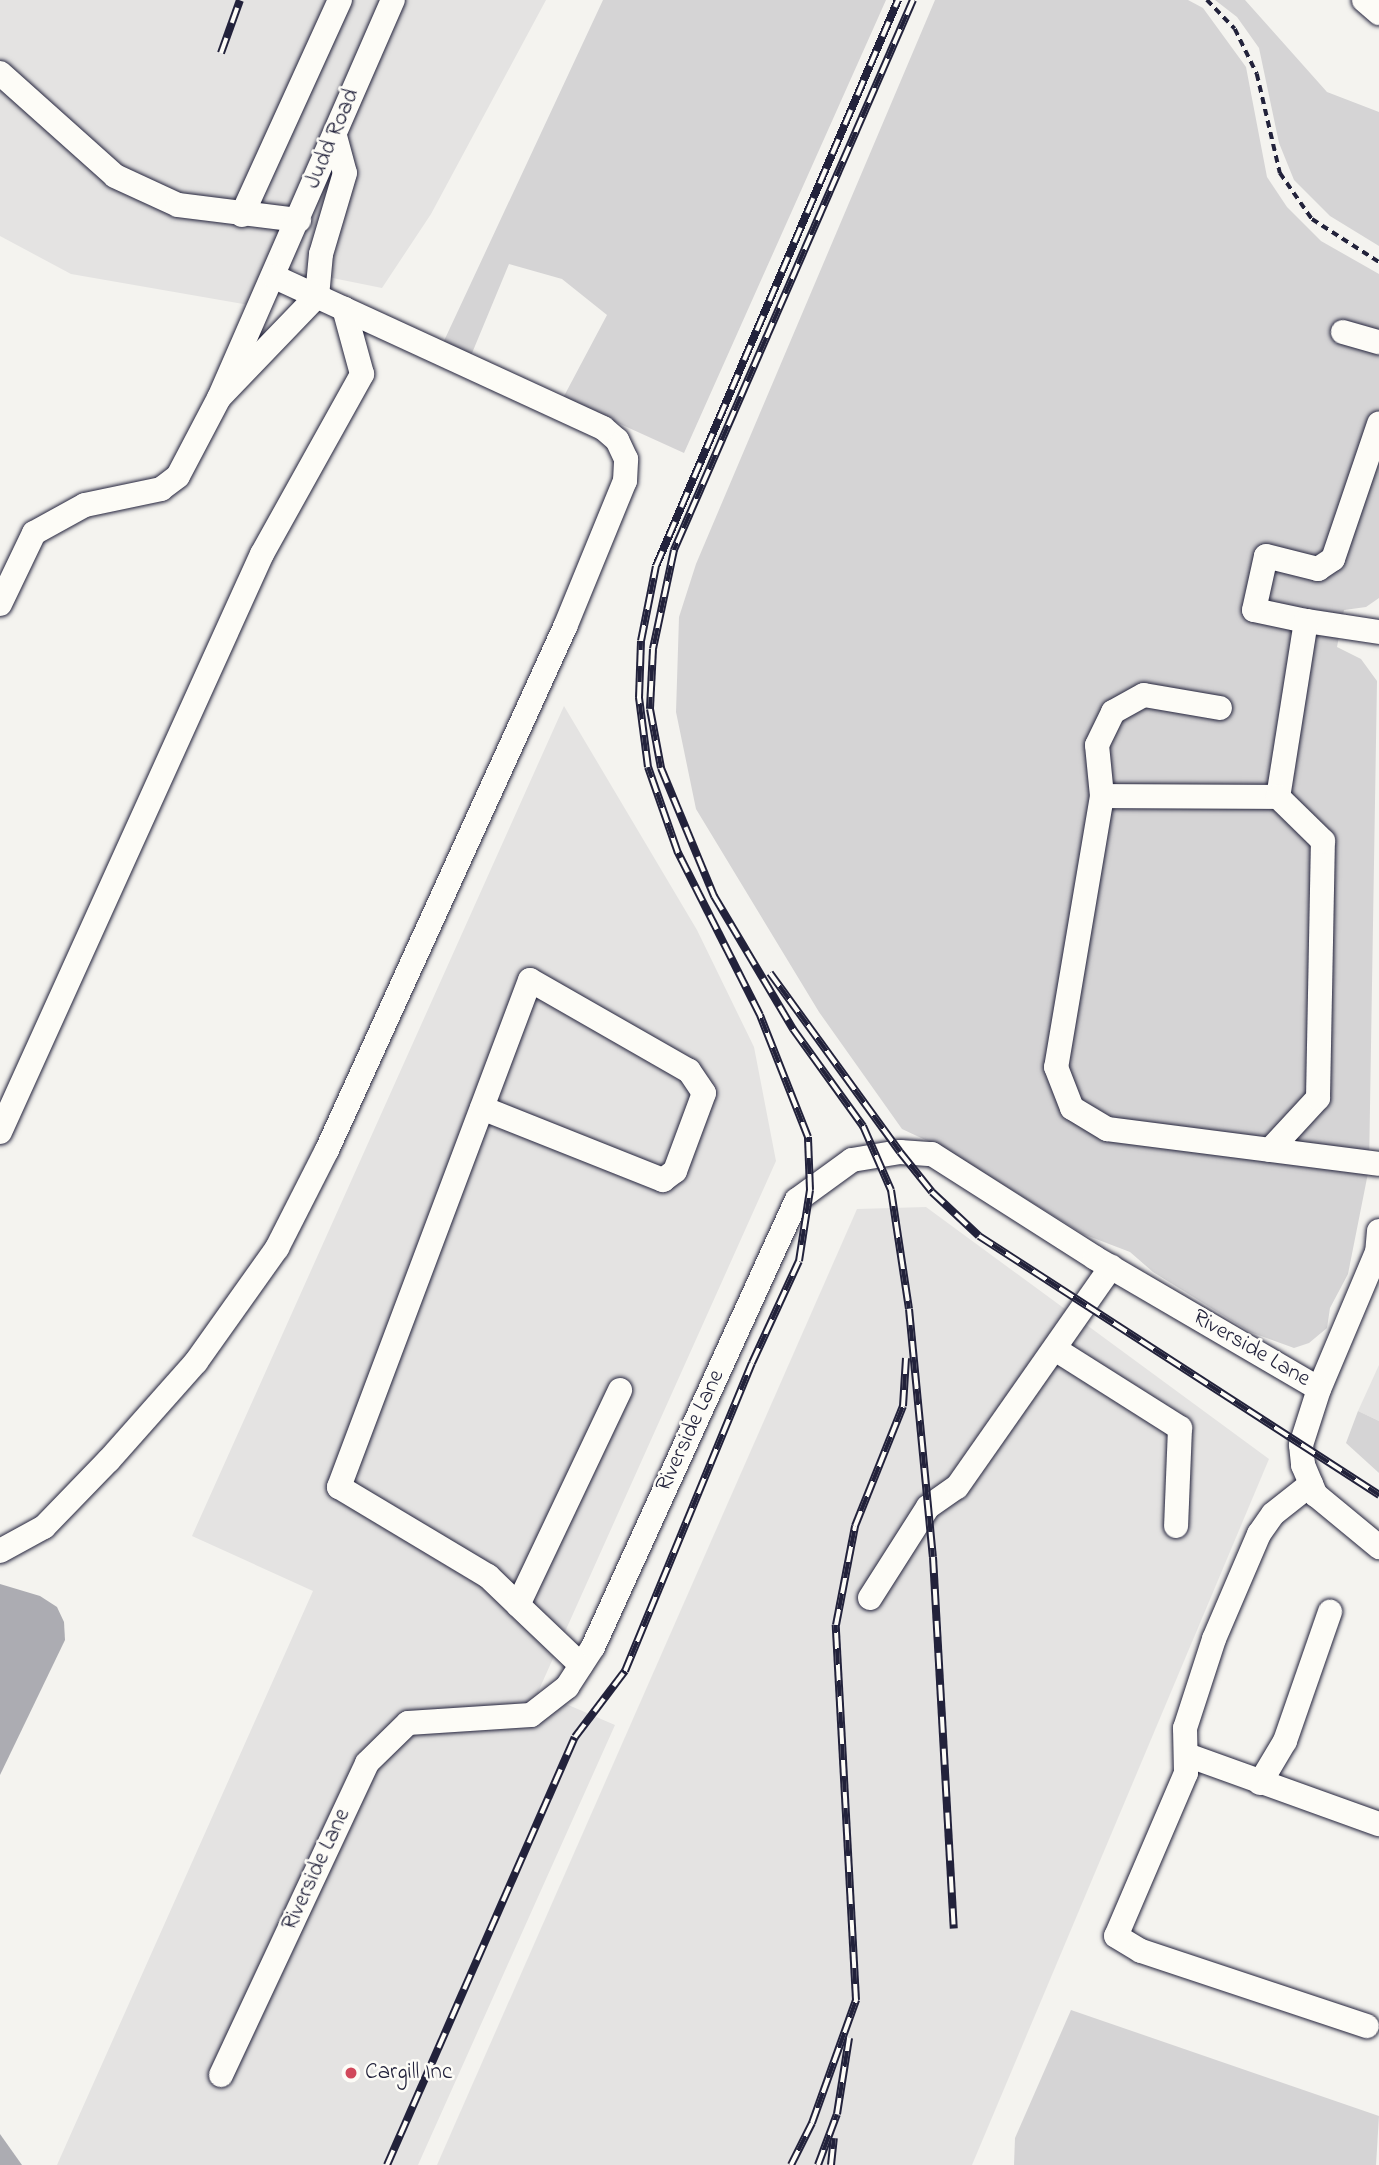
<!DOCTYPE html>
<style>
body{margin:0}
#map{position:relative;width:1379px;height:2165px;overflow:hidden;background:#f4f3ef;font-family:"Indie Flower",sans-serif}
div>[style]{position:absolute}
.built>*{inset:0;background:#e4e3e2}
.green>*{inset:0;background:#d5d4d5}
.water>*{inset:0;background:#acacb2}
.path>*{height:3.5px;margin-top:-1.75px;transform-origin:0;background:repeating-linear-gradient(90deg,#22223b 0 7px,transparent 0 12px)}
.roads{filter:drop-shadow(0 0 2px #22223b) drop-shadow(0 0 2px #22223b)}
.minor>*{height:24px;margin:-12px;padding:0 12px;transform-origin:12px;border-radius:12px;background:#fdfcf7}
.rail>*{height:8px;margin-top:-4px;transform-origin:0;background:repeating-linear-gradient(90deg,#fdfcf7 0 16px,#22223b 0 32px);box-sizing:border-box;border-block:2px solid #22223b}
.dots>*{width:19px;height:19px;translate:-50% -50%;box-sizing:border-box;border:4px solid #fdfcf7;border-radius:50%}
span{translate:-50% -50%;white-space:nowrap;text-align:center;line-height:1.15;-webkit-text-stroke:5px #fdfcf7;paint-order:stroke}
.street-label{font-size:23px;color:#22223b}
.poi-label{font-size:23px;color:#22223b}
.left{translate:0 -50%;text-align:left}
</style>
<div id="map">
<div class="built">
<i style="clip-path:polygon(0 0,546px 0,431px 214px,382px 288px,268px 265px,249px 305px,71px 274px,0 236px)"></i>
<i style="clip-path:polygon(564px 706px,697px 930px,754px 1047px,776px 1161px,538px 1692px,615px 1725px,418px 2165px,57px 2165px,313px 1591px,192px 1536px)"></i>
<i style="clip-path:polygon(926px 1207px,1269px 1459px,972px 2165px,437px 2165px,857px 1209px)"></i>
<i style="clip-path:polygon(1379px 1365px,1379px 1421px,1358px 1411px)"></i>
</div>
<div class="green">
<i style="clip-path:polygon(603px 0,886px 0,684px 453px,563px 398px,607px 315px,562px 279px,509px 264px,470px 358px,443px 343px)"></i>
<i style="clip-path:polygon(935px 0,1188px 0,1203px 8px,1246px 67px,1267px 177px,1287px 207px,1321px 241px,1379px 274px,1379px 598px,1366px 607px,1344px 610px,1337px 647px,1361px 659px,1377px 681px,1369px 1168px,1348px 1274px,1330px 1308px,1327px 1328px,1309px 1343px,1294px 1348px,1250px 1332px,1153px 1272px,1130px 1252px,1083px 1234px,949px 1151px,902px 1129px,819px 1012px,696px 809px,676px 712px,679px 617px,696px 564px)"></i>
<i style="clip-path:polygon(1215px 0,1245px 0,1327px 92px,1379px 112px,1379px 246px,1330px 216px,1294px 180px,1279px 143px,1259px 48px,1237px 17px)"></i>
<i style="clip-path:polygon(1358px 1411px,1379px 1421px,1379px 1473px,1346px 1443px)"></i>
<i style="clip-path:polygon(1071px 2010px,1379px 2116px,1376px 2165px,1014px 2165px,1015px 2138px)"></i>
</div>
<div class="water">
<i style="clip-path:polygon(0 1584px,40px 1596px,57px 1607px,64px 1622px,65px 1640px,0 1775px)"></i>
<i style="clip-path:polygon(0 2134px,22px 2165px,0 2165px)"></i>
</div>
<div class="path">
<i style="left:1207px;top:0;width:40px;rotate:46deg"></i>
<i style="left:1235px;top:29px;width:50px;rotate:63.9deg"></i>
<i style="left:1257px;top:74px;width:102px;rotate:76.9deg"></i>
<i style="left:1280px;top:173px;width:56px;rotate:55.2deg"></i>
<i style="left:1312px;top:219px;width:80px;rotate:32.7deg"></i>
</div>
<div class="roads">
<div class="minor">
<i style="left:1364px;top:0;width:20px;rotate:41deg"></i>
<i style="left:0;top:73px;width:154px;rotate:41.8deg"></i>
<i style="left:115px;top:176px;width:69px;rotate:24.7deg"></i>
<i style="left:178px;top:205px;width:122px;rotate:7.1deg"></i>
<i style="left:335px;top:136px;width:38px;rotate:75deg"></i>
<i style="left:345px;top:173px;width:84px;rotate:106.5deg"></i>
<i style="left:321px;top:254px;width:42px;rotate:95.4deg"></i>
<i style="left:317px;top:296px;width:141px;rotate:133.9deg"></i>
<i style="left:219px;top:398px;width:434px;rotate:-66.4deg"></i>
<i style="left:242px;top:215px;width:236px;rotate:-65.5deg"></i>
<i style="left:1343px;top:332px;width:37px;rotate:16deg"></i>
<i style="left:0;top:604px;width:79px;rotate:-64.4deg"></i>
<i style="left:34px;top:533px;width:58px;rotate:-28.8deg"></i>
<i style="left:85px;top:505px;width:78px;rotate:-11.9deg"></i>
<i style="left:161px;top:489px;width:21px;rotate:-37deg"></i>
<i style="left:178px;top:476px;width:88px;rotate:-62.3deg"></i>
<i style="left:1306px;top:621px;width:53px;rotate:-168.1deg"></i>
<i style="left:1254px;top:610px;width:55px;rotate:-77.5deg"></i>
<i style="left:1266px;top:556px;width:54px;rotate:14deg"></i>
<i style="left:1318px;top:569px;width:18px;rotate:-34deg"></i>
<i style="left:1333px;top:559px;width:143px;rotate:-71.2deg"></i>
<i style="left:1379px;top:632px;width:74px;rotate:-171.4deg"></i>
<i style="left:1306px;top:621px;width:178px;rotate:99deg"></i>
<i style="left:1278px;top:797px;width:176px;rotate:-179.7deg"></i>
<i style="left:1102px;top:796px;width:275px;rotate:99.6deg"></i>
<i style="left:1056px;top:1067px;width:44px;rotate:68.7deg"></i>
<i style="left:1072px;top:1108px;width:41px;rotate:31deg"></i>
<i style="left:1107px;top:1129px;width:274px;rotate:7.3deg"></i>
<i style="left:1102px;top:796px;width:51px;rotate:-95.6deg"></i>
<i style="left:1097px;top:745px;width:37px;rotate:-64deg"></i>
<i style="left:1113px;top:712px;width:35px;rotate:-29deg"></i>
<i style="left:1144px;top:695px;width:77px;rotate:9.7deg"></i>
<i style="left:482px;top:1108px;width:195px;rotate:21.7deg"></i>
<i style="left:663px;top:1180px;width:15px;rotate:-37deg"></i>
<i style="left:675px;top:1171px;width:83px;rotate:-69.6deg"></i>
<i style="left:704px;top:1093px;width:27px;rotate:-124deg"></i>
<i style="left:689px;top:1071px;width:183px;rotate:-150.2deg"></i>
<i style="left:530px;top:980px;width:542px;rotate:110.64deg"></i>
<i style="left:339px;top:1487px;width:174px;rotate:30.9deg"></i>
<i style="left:488px;top:1576px;width:42px;rotate:44deg"></i>
<i style="left:0;top:1132px;width:635px;rotate:-65.62deg"></i>
<i style="left:262px;top:554px;width:206px;rotate:-60.9deg"></i>
<i style="left:362px;top:374px;width:68px;rotate:-105.3deg"></i>
<i style="left:1270px;top:1150px;width:71px;rotate:-47.3deg"></i>
<i style="left:1318px;top:1098px;width:257px;rotate:-88.9deg"></i>
<i style="left:1323px;top:841px;width:63px;rotate:-135.6deg"></i>
<i style="left:1379px;top:1231px;width:21px;rotate:95deg"></i>
<i style="left:1377px;top:1252px;width:149px;rotate:112.9deg"></i>
<i style="left:1319px;top:1389px;width:59px;rotate:107.8deg"></i>
<i style="left:1301px;top:1445px;width:20px;rotate:84deg"></i>
<i style="left:1303px;top:1465px;width:33px;rotate:67deg"></i>
<i style="left:1316px;top:1495px;width:82px;rotate:39.5deg"></i>
<i style="left:1055px;top:1349px;width:148px;rotate:32.3deg"></i>
<i style="left:1180px;top:1428px;width:98px;rotate:92.3deg"></i>
<i style="left:1311px;top:1484px;width:48px;rotate:141.7deg"></i>
<i style="left:1273px;top:1514px;width:24px;rotate:125deg"></i>
<i style="left:1259px;top:1534px;width:114px;rotate:113.2deg"></i>
<i style="left:1214px;top:1639px;width:94px;rotate:108deg"></i>
<i style="left:1185px;top:1728px;width:45px;rotate:88.7deg"></i>
<i style="left:1186px;top:1773px;width:177px;rotate:113.2deg"></i>
<i style="left:1116px;top:1936px;width:29px;rotate:31deg"></i>
<i style="left:1141px;top:1951px;width:238px;rotate:18.4deg"></i>
<i style="left:0;top:1551px;width:50px;rotate:-28.6deg"></i>
<i style="left:44px;top:1527px;width:93px;rotate:-45.9deg"></i>
<i style="left:109px;top:1460px;width:131px;rotate:-48.4deg"></i>
<i style="left:196px;top:1362px;width:140px;rotate:-54.6deg"></i>
<i style="left:277px;top:1248px;width:110px;rotate:-63deg"></i>
<i style="left:327px;top:1150px;width:575px;rotate:-65.53deg"></i>
<i style="left:565px;top:627px;width:158px;rotate:-67.7deg"></i>
<i style="left:625px;top:481px;width:22px;rotate:-87deg"></i>
<i style="left:626px;top:459px;width:21px;rotate:-115deg"></i>
<i style="left:617px;top:440px;width:18px;rotate:-139deg"></i>
<i style="left:603px;top:428px;width:362px;rotate:-155.3deg"></i>
<i style="left:870px;top:1598px;width:108px;rotate:-57.5deg"></i>
<i style="left:928px;top:1507px;width:35px;rotate:-35deg"></i>
<i style="left:957px;top:1487px;width:269px;rotate:-55deg"></i>
<i style="left:581px;top:1665px;width:87px;rotate:-136.4deg"></i>
<i style="left:518px;top:1605px;width:238px;rotate:-64.6deg"></i>
<i style="left:1187px;top:1755px;width:204px;rotate:19.8deg"></i>
<i style="left:1260px;top:1783px;width:49px;rotate:-59.2deg"></i>
<i style="left:1285px;top:1741px;width:137px;rotate:-70.8deg"></i>
<i style="left:221px;top:2075px;width:344px;rotate:-64.9deg"></i>
<i style="left:367px;top:1763px;width:57px;rotate:-44.3deg"></i>
<i style="left:408px;top:1723px;width:123px;rotate:-3.7deg"></i>
<i style="left:531px;top:1715px;width:46px;rotate:-37.9deg"></i>
<i style="left:567px;top:1687px;width:48px;rotate:-57deg"></i>
<i style="left:593px;top:1647px;width:491px;rotate:-65.5deg"></i>
<i style="left:797px;top:1200px;width:68px;rotate:-36deg"></i>
<i style="left:852px;top:1160px;width:49px;rotate:-9.5deg"></i>
<i style="left:900px;top:1152px;width:32px;rotate:4deg"></i>
<i style="left:932px;top:1154px;width:193px;rotate:32.5deg"></i>
<i style="left:1095px;top:1258px;width:259px;rotate:30.3deg"></i>
</div>
</div>
<div class="rail">
<i style="left:913px;top:0;width:600px;rotate:113.49deg"></i>
<i style="left:674px;top:550px;width:101px;rotate:102deg"></i>
<i style="left:653px;top:649px;width:60px;rotate:92.9deg"></i>
<i style="left:650px;top:709px;width:60px;rotate:79.4deg"></i>
<i style="left:661px;top:768px;width:139px;rotate:67.5deg"></i>
<i style="left:714px;top:896px;width:155px;rotate:59.3deg"></i>
<i style="left:793px;top:1029px;width:120px;rotate:54.2deg"></i>
<i style="left:863px;top:1126px;width:70px;rotate:66.4deg"></i>
<i style="left:891px;top:1190px;width:120px;rotate:81.4deg"></i>
<i style="left:909px;top:1309px;width:249px;rotate:84.5deg"></i>
<i style="left:933px;top:1557px;width:372px;rotate:86.8deg"></i>
<i style="left:221px;top:53px;width:56px;rotate:-70.3deg"></i>
<i style="left:770px;top:973px;width:221px;rotate:54deg"></i>
<i style="left:900px;top:1152px;width:51px;rotate:51.3deg"></i>
<i style="left:932px;top:1192px;width:64px;rotate:43.1deg"></i>
<i style="left:979px;top:1236px;width:477px;rotate:32.9deg"></i>
<i style="left:387px;top:2165px;width:467px;rotate:-66.3deg"></i>
<i style="left:575px;top:1737px;width:83px;rotate:-52.9deg"></i>
<i style="left:625px;top:1671px;width:333px;rotate:-67.6deg"></i>
<i style="left:752px;top:1363px;width:112px;rotate:-65.3deg"></i>
<i style="left:799px;top:1261px;width:72px;rotate:-81.2deg"></i>
<i style="left:810px;top:1190px;width:53px;rotate:-92.2deg"></i>
<i style="left:808px;top:1137px;width:131px;rotate:-111.5deg"></i>
<i style="left:760px;top:1015px;width:182px;rotate:-116.8deg"></i>
<i style="left:678px;top:853px;width:91px;rotate:-109.2deg"></i>
<i style="left:648px;top:767px;width:70px;rotate:-97.4deg"></i>
<i style="left:639px;top:698px;width:57px;rotate:-88deg"></i>
<i style="left:641px;top:641px;width:76px;rotate:-78.7deg"></i>
<i style="left:656px;top:566px;width:616px;rotate:-66.85deg"></i>
<i style="left:791px;top:2165px;width:47px;rotate:-63.4deg"></i>
<i style="left:812px;top:2123px;width:131px;rotate:-70.3deg"></i>
<i style="left:856px;top:2000px;width:376px;rotate:-93.1deg"></i>
<i style="left:836px;top:1625px;width:101px;rotate:-79.1deg"></i>
<i style="left:855px;top:1526px;width:129px;rotate:-68.2deg"></i>
<i style="left:903px;top:1406px;width:48px;rotate:-86.4deg"></i>
<i style="left:818px;top:2165px;width:54px;rotate:-69.6deg"></i>
<i style="left:837px;top:2114px;width:77px;rotate:-81deg"></i>
<i style="left:831px;top:2165px;width:27px;rotate:-84deg"></i>
</div>
<div class="dots">
<i style="left:351px;top:2073px;background:#d1495b"></i>
</div>
<div class="street-label">
<span style="left:333px;top:139px;rotate:-67deg">Judd Road</span>
<span style="left:1251px;top:1349px;rotate:30deg">Riverside Lane</span>
<span style="left:691px;top:1431px;rotate:-65deg">Riverside Lane</span>
<span style="left:317px;top:1870px;rotate:-65deg">Riverside Lane</span>
</div>
<div class="poi-label">
<span class="left" style="left:365px;top:2073px">Cargill Inc</span>
</div>
</div>
